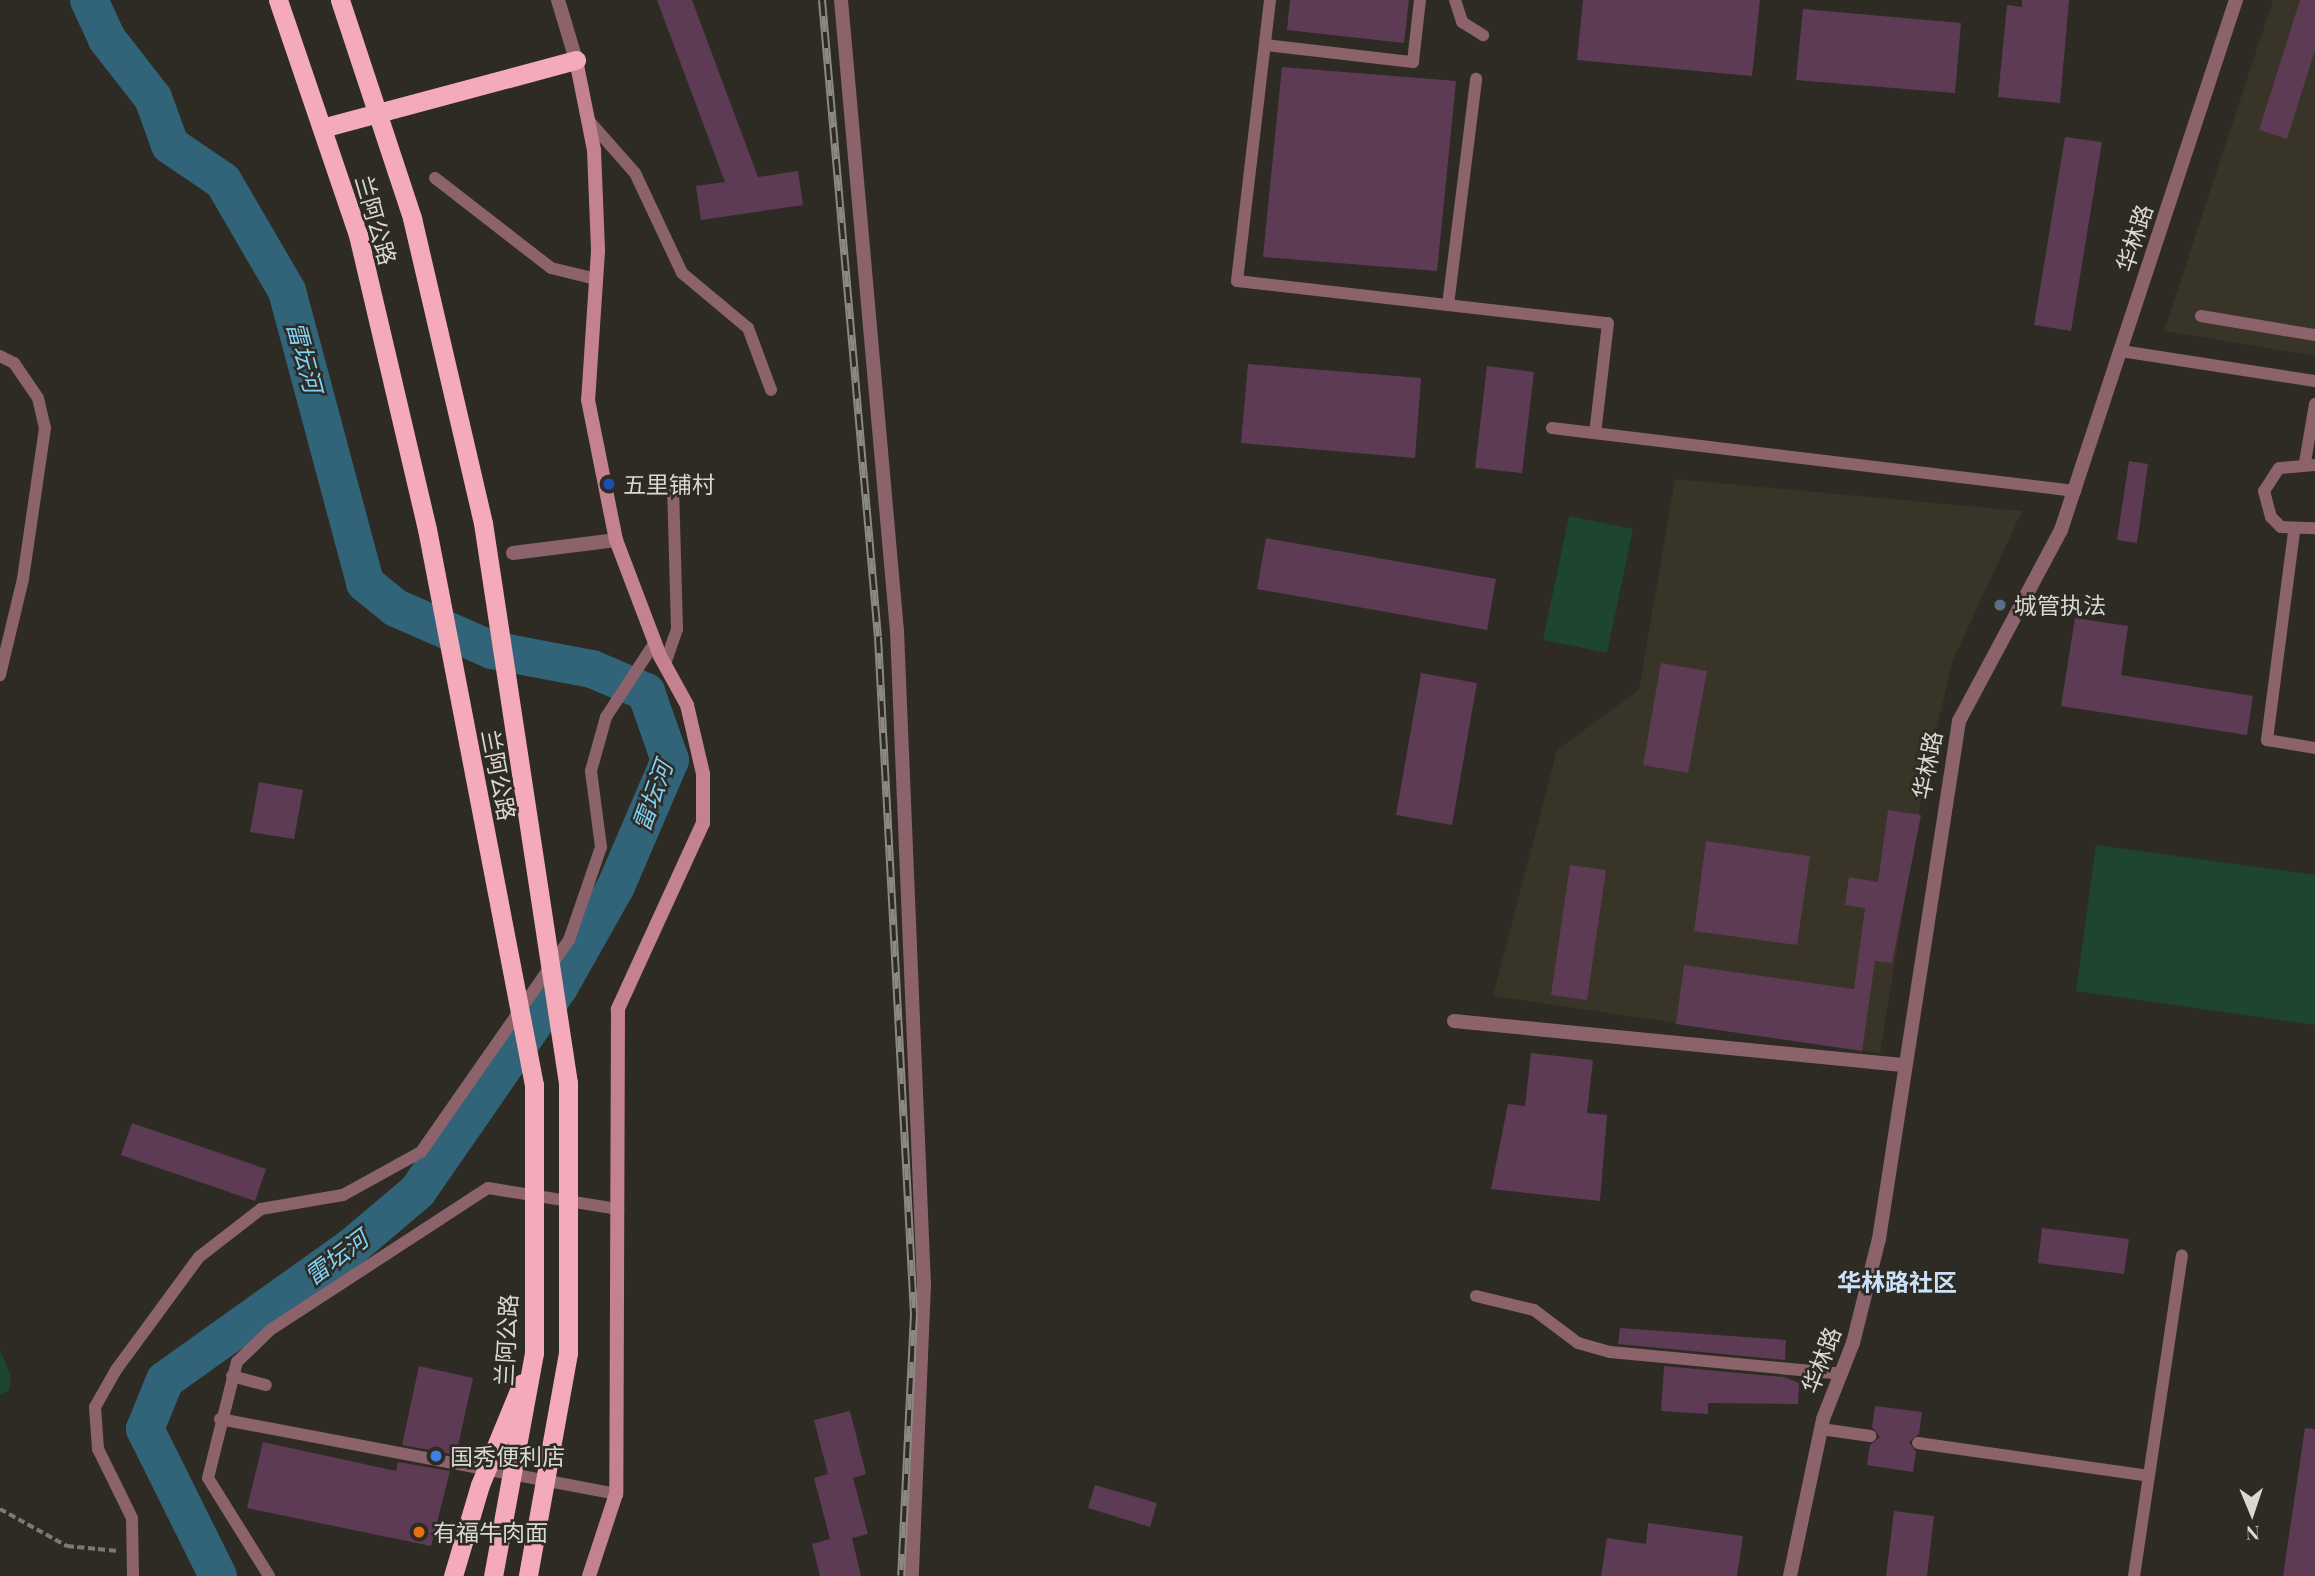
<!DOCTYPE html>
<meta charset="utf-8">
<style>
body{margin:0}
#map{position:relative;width:2315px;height:1576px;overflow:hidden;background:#2d2b23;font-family:"Playfair Display","Noto Sans SC",serif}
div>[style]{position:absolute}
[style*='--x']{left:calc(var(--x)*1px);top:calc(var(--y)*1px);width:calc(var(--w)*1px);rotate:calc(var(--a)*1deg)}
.built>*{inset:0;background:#383427}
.green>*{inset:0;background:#1e4530}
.river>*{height:38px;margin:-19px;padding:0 19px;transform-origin:19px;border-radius:19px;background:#316379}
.building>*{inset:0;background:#5e3b55}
.path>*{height:3.5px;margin-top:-1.75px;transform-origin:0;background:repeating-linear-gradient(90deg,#7b7973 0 7px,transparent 0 10.5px)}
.service>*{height:12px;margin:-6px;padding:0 6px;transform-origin:6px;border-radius:6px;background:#8c626b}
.minor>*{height:14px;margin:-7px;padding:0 7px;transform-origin:7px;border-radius:7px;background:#8c626b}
.tertiary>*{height:14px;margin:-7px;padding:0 7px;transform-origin:7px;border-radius:7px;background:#8c626b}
.secondary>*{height:14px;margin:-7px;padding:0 7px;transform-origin:7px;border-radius:7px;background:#c4818f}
.trunk>*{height:19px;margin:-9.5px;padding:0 9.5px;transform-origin:9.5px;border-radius:9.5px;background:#f5aab9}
.rail>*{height:8px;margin-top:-4px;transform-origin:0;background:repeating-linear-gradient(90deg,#2d2b23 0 16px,#8b8982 0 32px);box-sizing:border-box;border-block:2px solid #8b8982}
.trunk-bridge>*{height:19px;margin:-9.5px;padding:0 9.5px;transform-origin:9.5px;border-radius:9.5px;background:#f5aab9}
.dots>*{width:19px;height:19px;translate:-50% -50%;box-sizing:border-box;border:4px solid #2d2b23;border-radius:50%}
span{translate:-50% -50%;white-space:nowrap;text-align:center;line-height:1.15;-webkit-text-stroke:5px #2d2b23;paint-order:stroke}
.street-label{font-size:23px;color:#dad8d3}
.poi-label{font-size:23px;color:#dad8d3}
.left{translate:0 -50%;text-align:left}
.water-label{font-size:24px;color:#80d1f5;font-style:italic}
.neighbourhood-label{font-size:24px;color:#cbe1f8;font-weight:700}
.north{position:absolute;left:2217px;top:1478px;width:70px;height:70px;-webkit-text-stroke:5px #2d2b23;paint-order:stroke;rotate:178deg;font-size:19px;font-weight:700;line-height:28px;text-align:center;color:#dad8d3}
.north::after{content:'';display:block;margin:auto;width:24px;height:32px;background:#dad8d3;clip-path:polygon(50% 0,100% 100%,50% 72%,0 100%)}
</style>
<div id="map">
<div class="built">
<i style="clip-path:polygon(2273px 0,2315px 0,2315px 356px,2164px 331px)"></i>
<i style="clip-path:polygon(1675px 479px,2022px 511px,1953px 660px,1924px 782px,1880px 1053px,1493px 996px,1557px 750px,1639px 690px)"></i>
</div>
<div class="green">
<i style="clip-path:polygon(1569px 516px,1633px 529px,1607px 653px,1543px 640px)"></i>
<i style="clip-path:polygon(2096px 845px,2315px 875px,2315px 1025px,2076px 991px)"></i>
<i style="clip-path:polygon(0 1350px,11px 1376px,9px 1390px,0 1395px)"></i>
</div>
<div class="river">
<i style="--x:89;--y:0;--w:43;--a:65.2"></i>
<i style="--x:107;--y:39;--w:75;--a:52.1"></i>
<i style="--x:153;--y:98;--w:50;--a:70.1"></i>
<i style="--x:170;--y:145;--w:64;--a:34.2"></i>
<i style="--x:223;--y:181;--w:127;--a:59.8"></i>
<i style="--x:287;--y:291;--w:302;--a:75"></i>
<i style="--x:365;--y:583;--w:40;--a:39"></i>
<i style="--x:396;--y:608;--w:105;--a:23.6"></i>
<i style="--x:492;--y:650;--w:102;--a:10.8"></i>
<i style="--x:592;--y:669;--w:59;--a:23.1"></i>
<i style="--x:646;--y:692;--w:72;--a:70.6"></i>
<i style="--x:670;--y:760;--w:137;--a:113.2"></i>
<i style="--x:616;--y:886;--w:116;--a:119.4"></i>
<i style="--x:559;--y:987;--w:248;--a:124.7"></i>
<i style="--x:418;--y:1191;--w:85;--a:139.8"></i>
<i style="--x:353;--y:1246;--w:231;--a:144.5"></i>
<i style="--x:165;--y:1380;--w:53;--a:112.2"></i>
<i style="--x:145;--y:1429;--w:164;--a:63.6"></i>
</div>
<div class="building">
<i style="clip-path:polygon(657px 0,692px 0,758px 177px,798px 171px,803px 205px,701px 220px,696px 186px,725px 182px)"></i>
<i style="clip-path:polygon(1290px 0,1409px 0,1404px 43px,1287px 30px)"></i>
<i style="clip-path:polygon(1583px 0,1760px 0,1752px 76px,1577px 60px)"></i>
<i style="clip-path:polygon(2022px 0,2069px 0,2060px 103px,1998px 97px,2007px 5px,2022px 7px)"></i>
<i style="clip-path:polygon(2300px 0,2315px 0,2315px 50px,2287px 139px,2259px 130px)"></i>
<i style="clip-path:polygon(1803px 9px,1961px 23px,1955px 93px,1796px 80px)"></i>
<i style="clip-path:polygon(1282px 67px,1456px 81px,1437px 271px,1263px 257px)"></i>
<i style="clip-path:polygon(2065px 137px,2102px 142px,2071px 331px,2034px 325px)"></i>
<i style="clip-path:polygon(1248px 364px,1421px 378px,1415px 458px,1241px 443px)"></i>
<i style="clip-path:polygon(1487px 366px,1534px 372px,1522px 473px,1475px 468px)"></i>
<i style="clip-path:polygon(2129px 461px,2148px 464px,2137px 543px,2117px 540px)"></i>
<i style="clip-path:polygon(1266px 538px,1496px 579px,1487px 630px,1257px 589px)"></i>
<i style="clip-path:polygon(2075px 618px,2128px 626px,2121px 675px,2253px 696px,2247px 735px,2061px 706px)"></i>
<i style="clip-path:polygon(1661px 663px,1707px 671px,1688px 773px,1643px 765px)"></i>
<i style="clip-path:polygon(1421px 673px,1477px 683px,1452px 825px,1396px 815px)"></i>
<i style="clip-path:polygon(259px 782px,303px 790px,294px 839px,250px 832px)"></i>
<i style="clip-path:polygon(1888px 810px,1921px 815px,1892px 963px,1875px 961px,1862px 1051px,1676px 1024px,1684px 965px,1854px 989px,1865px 908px,1845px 905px,1849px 877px,1878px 882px)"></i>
<i style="clip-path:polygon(1706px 841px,1810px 856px,1797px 945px,1694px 931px)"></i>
<i style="clip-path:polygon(1570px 865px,1606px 870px,1587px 1000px,1551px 995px)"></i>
<i style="clip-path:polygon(1531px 1053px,1593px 1060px,1587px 1113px,1607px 1115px,1600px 1201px,1491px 1189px,1508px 1104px,1525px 1106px)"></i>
<i style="clip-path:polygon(132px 1123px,266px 1169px,255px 1201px,121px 1155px)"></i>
<i style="clip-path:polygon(2042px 1228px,2129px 1239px,2124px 1274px,2038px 1263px)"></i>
<i style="clip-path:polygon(1620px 1328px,1786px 1340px,1785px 1360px,1618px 1344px)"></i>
<i style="clip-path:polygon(419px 1366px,473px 1378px,456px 1455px,402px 1445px)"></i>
<i style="clip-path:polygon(1664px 1366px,1784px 1377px,1799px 1383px,1798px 1404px,1708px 1403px,1708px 1414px,1661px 1411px)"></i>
<i style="clip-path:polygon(1875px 1406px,1922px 1412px,1919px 1434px,1909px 1442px,1916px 1452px,1913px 1472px,1867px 1465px,1870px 1445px,1880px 1437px,1872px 1427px)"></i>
<i style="clip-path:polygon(850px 1411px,866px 1474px,853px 1478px,868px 1534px,852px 1538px,861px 1576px,820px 1576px,812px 1544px,830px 1539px,814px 1478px,828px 1474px,814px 1420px)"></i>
<i style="clip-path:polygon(2305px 1428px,2315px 1429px,2315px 1576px,2283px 1576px)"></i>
<i style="clip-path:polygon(263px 1442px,396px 1471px,398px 1462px,450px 1471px,431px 1546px,247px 1508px)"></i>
<i style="clip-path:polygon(1095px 1485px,1157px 1503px,1150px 1527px,1088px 1508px)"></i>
<i style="clip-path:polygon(1894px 1511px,1934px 1516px,1927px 1576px,1886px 1576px)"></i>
<i style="clip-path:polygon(1648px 1523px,1743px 1536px,1737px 1576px,1601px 1576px,1607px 1538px,1646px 1544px)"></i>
</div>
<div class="path">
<i style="--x:0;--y:1509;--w:77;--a:28.9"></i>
<i style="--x:67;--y:1546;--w:51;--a:5.6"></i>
</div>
<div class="service">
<i style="--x:1270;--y:0;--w:283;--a:96.7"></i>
<i style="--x:1237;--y:281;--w:373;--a:6.5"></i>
<i style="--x:1608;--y:323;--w:111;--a:96.7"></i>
<i style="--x:1455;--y:0;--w:23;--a:72"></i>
<i style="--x:1462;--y:22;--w:25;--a:32"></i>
<i style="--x:1265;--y:45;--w:149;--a:6.6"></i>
<i style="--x:1413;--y:62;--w:62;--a:-83.6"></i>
<i style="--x:589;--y:121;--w:69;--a:48.5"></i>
<i style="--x:635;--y:173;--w:110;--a:64.8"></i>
<i style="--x:682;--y:273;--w:86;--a:39.8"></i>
<i style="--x:748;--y:328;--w:66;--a:69.6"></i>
<i style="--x:435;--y:178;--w:147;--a:37.8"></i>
<i style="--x:551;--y:268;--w:46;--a:13.7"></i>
<i style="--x:1448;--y:305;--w:228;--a:-82.9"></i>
<i style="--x:2201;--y:316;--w:116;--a:9.5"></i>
<i style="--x:2121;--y:351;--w:196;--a:8.8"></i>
<i style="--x:0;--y:356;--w:16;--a:27"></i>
<i style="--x:14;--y:363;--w:42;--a:55.6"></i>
<i style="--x:38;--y:398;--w:31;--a:77"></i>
<i style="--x:45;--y:428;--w:153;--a:98.3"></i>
<i style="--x:23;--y:579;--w:99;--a:103.5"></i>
<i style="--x:1552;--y:428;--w:527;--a:6.87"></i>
<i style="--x:2305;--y:462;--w:59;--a:-80.2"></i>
<i style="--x:2315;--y:465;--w:36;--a:175"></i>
<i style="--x:2279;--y:468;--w:27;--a:123"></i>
<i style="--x:2264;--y:491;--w:27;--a:75"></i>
<i style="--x:2271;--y:517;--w:14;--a:45"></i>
<i style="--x:2281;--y:527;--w:34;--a:2"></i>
<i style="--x:2294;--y:532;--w:210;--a:97.4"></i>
<i style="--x:2267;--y:740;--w:49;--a:9.5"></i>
<i style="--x:665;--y:664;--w:37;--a:-71"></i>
<i style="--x:677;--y:629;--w:141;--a:-91.6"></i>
<i style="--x:1476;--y:1296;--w:60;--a:13.6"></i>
<i style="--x:1534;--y:1310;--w:55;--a:36.9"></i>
<i style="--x:1578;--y:1343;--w:33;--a:16"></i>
<i style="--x:1610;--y:1352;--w:232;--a:5.4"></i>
<i style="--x:232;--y:1376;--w:35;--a:15"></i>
<i style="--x:220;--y:1419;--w:403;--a:10.7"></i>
<i style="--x:1821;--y:1429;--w:50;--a:8"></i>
<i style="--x:1918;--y:1443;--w:233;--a:8.1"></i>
<i style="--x:133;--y:1576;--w:58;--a:-91"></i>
<i style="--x:132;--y:1518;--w:77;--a:-116.2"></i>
<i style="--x:98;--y:1449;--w:42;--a:-94.1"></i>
<i style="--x:95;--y:1407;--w:43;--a:-60.4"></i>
<i style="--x:116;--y:1370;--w:140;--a:-53.7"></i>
<i style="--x:199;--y:1257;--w:78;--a:-37.7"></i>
<i style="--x:261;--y:1209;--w:83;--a:-9.7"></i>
<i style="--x:343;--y:1195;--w:89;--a:-28.9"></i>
<i style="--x:421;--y:1152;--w:259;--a:-55.1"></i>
<i style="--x:569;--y:940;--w:98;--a:-71"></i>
<i style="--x:601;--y:847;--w:77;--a:-97.5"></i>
<i style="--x:591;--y:771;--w:56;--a:-74.5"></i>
<i style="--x:606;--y:717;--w:90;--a:-56.8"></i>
<i style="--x:269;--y:1576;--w:115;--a:-121.9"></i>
<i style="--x:208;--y:1478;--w:120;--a:-76"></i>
<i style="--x:237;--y:1362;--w:46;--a:-44.1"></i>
<i style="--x:270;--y:1330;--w:260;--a:-33.1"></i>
<i style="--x:488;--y:1188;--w:132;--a:9.2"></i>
<i style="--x:2134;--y:1576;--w:324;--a:-81.5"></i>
</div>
<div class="minor">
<i style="--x:841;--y:0;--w:633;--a:84.93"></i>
<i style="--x:897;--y:631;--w:655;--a:87.64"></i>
<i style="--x:924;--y:1285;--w:291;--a:92.4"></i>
<i style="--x:513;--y:553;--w:104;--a:-7.2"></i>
<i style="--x:1454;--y:1021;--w:453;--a:5.6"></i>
</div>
<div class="tertiary">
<i style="--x:558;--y:0;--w:63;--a:73.3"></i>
<i style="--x:1790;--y:1576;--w:160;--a:-78.1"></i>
<i style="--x:1823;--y:1419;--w:82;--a:-68.5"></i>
<i style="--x:1853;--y:1343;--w:107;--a:-76"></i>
<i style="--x:1879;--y:1239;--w:524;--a:-81.22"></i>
<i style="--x:1959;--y:721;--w:217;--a:-61.9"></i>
<i style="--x:2061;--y:530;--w:558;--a:-71.73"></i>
</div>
<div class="secondary">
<i style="--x:576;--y:60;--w:92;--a:78.7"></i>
<i style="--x:594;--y:150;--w:101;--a:87.7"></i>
<i style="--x:598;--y:251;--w:149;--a:93.8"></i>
<i style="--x:588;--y:400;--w:143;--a:78.7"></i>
<i style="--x:616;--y:540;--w:124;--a:69.2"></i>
<i style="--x:660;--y:656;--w:56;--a:61.1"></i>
<i style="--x:687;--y:705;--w:71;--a:76.9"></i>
<i style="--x:703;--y:774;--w:49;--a:90"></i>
<i style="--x:703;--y:823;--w:205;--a:114.6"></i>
<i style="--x:618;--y:1009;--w:485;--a:90.2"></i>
<i style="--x:616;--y:1494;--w:86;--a:108.2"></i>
</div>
<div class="trunk">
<i style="--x:278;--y:0;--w:248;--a:71.2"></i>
<i style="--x:340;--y:0;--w:230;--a:71.7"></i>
<i style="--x:322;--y:128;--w:263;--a:-15"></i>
</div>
<div class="rail">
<i style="--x:822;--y:0;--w:639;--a:84.98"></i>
<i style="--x:878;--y:637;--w:678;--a:86.96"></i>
<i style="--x:914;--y:1314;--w:262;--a:92.8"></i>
</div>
<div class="trunk-bridge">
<i style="--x:412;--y:218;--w:313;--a:76.9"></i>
<i style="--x:483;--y:523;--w:566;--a:81.37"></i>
<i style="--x:568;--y:1083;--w:270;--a:90"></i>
<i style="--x:568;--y:1353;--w:227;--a:100.2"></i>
<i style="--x:358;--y:235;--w:302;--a:76.8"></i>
<i style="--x:427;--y:529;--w:566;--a:79.11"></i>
<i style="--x:534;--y:1085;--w:268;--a:90"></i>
<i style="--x:534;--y:1353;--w:227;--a:100.4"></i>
<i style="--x:453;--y:1576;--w:95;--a:-73.5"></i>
<i style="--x:480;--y:1485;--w:110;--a:-67.6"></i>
</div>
<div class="dots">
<i style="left:609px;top:484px;background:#1a4fb4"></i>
<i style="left:2000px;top:605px;background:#5c6f8a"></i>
<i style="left:436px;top:1456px;background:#3f7fe0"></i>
<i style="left:419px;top:1532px;background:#e8710a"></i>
</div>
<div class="street-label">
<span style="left:376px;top:220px;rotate:74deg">兰阿公路</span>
<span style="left:2134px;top:238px;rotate:-72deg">华林路</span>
<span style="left:1927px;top:765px;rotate:-79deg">华林路</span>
<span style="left:499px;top:775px;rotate:79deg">兰阿公路</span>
<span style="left:506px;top:1340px;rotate:-87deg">兰阿公路</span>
<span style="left:1821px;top:1360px;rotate:-69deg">华林路</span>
</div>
<div class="poi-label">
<span class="left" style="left:623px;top:484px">五里铺村</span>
<span class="left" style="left:2014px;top:605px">城管执法</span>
<span class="left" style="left:450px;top:1456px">国秀便利店</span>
<span class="left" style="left:433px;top:1532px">有福牛肉面</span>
</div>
<div class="water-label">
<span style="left:305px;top:357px;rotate:75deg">雷坛河</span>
<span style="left:652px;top:796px;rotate:-70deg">雷坛河</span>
<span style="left:336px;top:1257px;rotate:-37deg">雷坛河</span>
</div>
<div class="neighbourhood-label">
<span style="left:1897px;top:1282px">华林路社区</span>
</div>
<div class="north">N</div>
</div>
